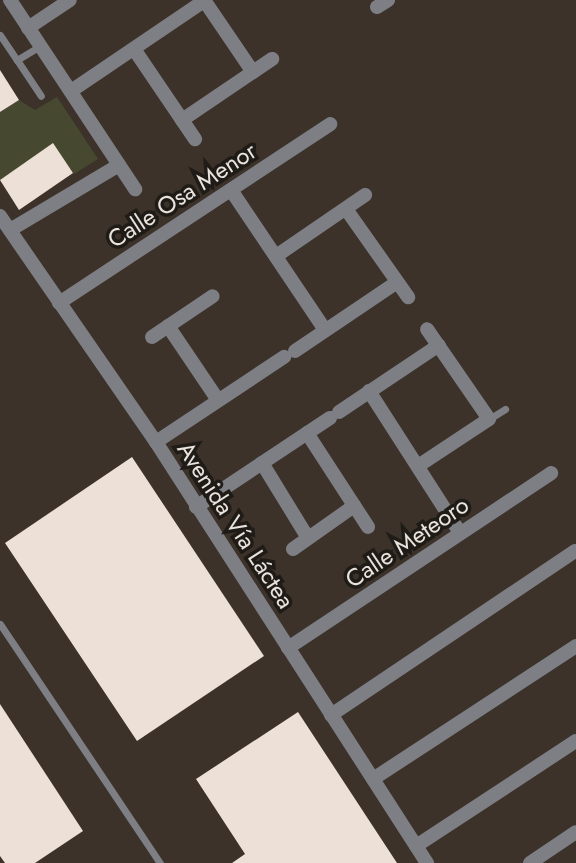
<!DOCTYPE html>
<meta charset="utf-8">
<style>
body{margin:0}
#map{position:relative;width:576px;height:863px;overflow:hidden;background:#3c322a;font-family:Jost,sans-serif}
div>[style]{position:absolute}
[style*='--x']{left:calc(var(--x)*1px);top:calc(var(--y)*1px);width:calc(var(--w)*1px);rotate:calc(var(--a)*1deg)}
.green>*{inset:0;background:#464930}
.building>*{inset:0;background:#ede0d6}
.lane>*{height:7px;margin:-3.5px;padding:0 3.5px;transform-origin:3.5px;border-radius:3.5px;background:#7d7f85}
.street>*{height:14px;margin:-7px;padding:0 7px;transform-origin:7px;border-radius:7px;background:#7d7f85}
span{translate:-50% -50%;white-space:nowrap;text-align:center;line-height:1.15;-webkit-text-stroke:7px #1f1b17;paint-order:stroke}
.street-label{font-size:24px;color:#e9e2dd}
</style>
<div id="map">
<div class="green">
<i style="clip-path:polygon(57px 97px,98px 159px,74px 174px,52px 144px,0 180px,0 112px,19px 100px,35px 110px)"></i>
</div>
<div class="building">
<i style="clip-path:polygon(0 70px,19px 100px,0 112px)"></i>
<i style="clip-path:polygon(53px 143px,73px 173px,19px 210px,0 180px)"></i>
<i style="clip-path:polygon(132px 457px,264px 656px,137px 741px,5px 543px)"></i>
<i style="clip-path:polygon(0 704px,83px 831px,35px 863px,5px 863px,0 856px)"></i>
<i style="clip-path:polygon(298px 712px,397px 863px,232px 863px,245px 854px,196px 779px)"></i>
</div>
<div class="lane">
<i style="--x:0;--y:35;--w:30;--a:56"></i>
<i style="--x:40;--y:46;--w:27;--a:149"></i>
<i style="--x:17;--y:60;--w:43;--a:56.3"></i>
<i style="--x:489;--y:419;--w:19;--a:-32"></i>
<i style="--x:0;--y:624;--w:288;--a:56.2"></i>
</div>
<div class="street">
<i style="--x:10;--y:0;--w:227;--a:56.5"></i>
<i style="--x:204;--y:0;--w:87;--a:55.8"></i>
<i style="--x:377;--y:7;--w:13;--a:-32"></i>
<i style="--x:28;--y:28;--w:50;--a:-33.7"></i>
<i style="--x:134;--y:49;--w:109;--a:55.9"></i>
<i style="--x:71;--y:91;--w:161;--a:-34.1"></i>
<i style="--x:182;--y:120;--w:109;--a:-34.1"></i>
<i style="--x:231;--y:190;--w:169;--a:56.1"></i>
<i style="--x:346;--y:209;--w:108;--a:54.8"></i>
<i style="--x:0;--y:216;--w:275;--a:55.4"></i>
<i style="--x:156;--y:442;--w:501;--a:57.23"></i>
<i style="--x:10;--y:230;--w:127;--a:-30.8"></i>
<i style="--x:276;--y:256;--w:108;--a:-34.4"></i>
<i style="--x:59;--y:303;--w:325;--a:-33.4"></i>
<i style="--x:168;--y:326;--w:89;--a:56"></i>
<i style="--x:152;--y:337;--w:73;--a:-33.9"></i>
<i style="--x:295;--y:351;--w:122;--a:-34"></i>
<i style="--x:369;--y:391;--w:169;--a:57.3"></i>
<i style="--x:339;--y:412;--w:120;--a:-33.8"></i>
<i style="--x:307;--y:433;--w:112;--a:57"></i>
<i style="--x:156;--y:442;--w:154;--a:-33.6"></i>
<i style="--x:262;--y:463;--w:88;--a:58.5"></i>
<i style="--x:418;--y:466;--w:85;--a:-33.5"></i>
<i style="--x:489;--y:419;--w:109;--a:-124.6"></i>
<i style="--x:196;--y:507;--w:161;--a:-33.6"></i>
<i style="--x:293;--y:549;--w:75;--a:-35.2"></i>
<i style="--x:288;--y:648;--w:316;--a:-33.6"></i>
<i style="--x:331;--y:715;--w:294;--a:-33.9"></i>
<i style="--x:373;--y:779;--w:243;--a:-33.2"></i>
<i style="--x:416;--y:846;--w:191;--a:-33.3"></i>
<i style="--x:530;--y:863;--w:55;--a:-34"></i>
</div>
<div class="street-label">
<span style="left:182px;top:195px;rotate:-33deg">Calle Osa Menor</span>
<span style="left:236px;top:525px;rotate:57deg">Avenida Vía Láctea</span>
<span style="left:407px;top:542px;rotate:-34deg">Calle Meteoro</span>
</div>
</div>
